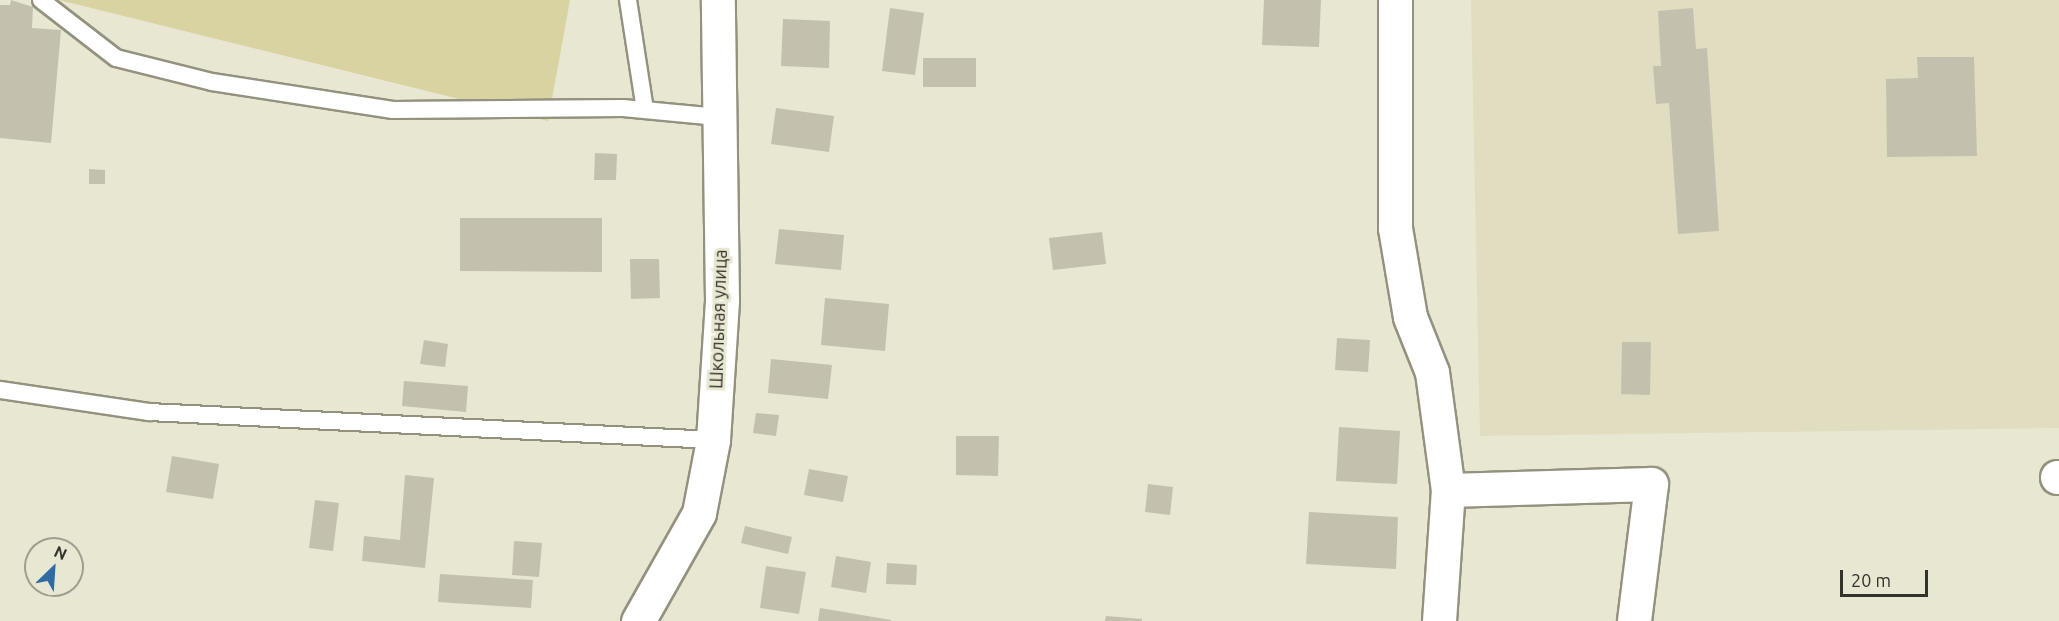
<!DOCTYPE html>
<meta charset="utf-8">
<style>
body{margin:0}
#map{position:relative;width:2059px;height:621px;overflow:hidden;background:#e8e7d2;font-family:Ubuntu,sans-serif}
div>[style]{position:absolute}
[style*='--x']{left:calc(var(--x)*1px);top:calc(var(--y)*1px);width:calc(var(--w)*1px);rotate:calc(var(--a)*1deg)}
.built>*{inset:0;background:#e0ddc1}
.green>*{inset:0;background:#d8d3a1}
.building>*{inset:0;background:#c3c1ad}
.roads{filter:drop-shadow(2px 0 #94927f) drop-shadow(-2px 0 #94927f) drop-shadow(0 2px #94927f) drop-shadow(0 -2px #94927f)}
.service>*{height:16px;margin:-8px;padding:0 8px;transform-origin:8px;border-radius:8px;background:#fff}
.minor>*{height:33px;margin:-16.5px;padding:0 16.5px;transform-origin:16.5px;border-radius:16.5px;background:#fff}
span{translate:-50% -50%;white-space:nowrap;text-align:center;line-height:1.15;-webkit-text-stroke:6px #e8e7d2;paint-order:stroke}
.street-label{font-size:18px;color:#34332b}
.north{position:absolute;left:24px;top:537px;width:60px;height:60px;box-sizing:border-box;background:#e8e7d2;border:2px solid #a09f8f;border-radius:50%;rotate:25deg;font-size:16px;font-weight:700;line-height:24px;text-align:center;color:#34332b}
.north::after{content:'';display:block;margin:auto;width:21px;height:27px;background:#2f6ca3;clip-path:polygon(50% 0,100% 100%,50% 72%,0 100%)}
.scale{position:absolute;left:1840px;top:570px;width:88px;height:27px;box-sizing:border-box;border:3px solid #34332b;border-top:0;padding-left:8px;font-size:18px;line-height:21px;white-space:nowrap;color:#34332b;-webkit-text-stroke:4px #e8e7d2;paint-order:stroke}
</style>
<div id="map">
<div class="built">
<i style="clip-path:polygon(1471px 0,2059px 0,2059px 428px,1480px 436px)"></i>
</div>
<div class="green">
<i style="clip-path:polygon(59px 0,570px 0,548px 121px)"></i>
</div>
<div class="building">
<i style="clip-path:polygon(11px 0,33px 7px,32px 28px,61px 30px,51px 143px,0 138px,0 5px,10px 5px)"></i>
<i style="clip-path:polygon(1264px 0,1321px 0,1319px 47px,1262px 45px)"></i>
<i style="clip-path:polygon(890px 8px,924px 13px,915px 75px,882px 71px)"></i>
<i style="clip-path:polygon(1693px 8px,1696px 49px,1707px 48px,1719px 231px,1678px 234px,1669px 103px,1656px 104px,1653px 66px,1661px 66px,1658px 11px)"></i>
<i style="clip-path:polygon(783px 19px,830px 21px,829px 68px,781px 66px)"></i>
<i style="clip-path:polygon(1917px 57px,1974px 57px,1977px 156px,1887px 157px,1886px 79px,1918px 78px)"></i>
<i style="clip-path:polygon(923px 58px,976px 58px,976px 87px,923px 87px)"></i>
<i style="clip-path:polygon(776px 108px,834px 116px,829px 152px,771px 144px)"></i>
<i style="clip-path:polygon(595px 153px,617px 154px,616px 180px,594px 180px)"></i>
<i style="clip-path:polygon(89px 169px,105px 170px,105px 184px,89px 184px)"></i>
<i style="clip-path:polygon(460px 218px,602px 218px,602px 272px,460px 271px)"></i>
<i style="clip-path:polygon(779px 229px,844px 235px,841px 270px,775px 264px)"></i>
<i style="clip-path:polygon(1102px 232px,1106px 264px,1053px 270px,1049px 238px)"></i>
<i style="clip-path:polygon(630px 259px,659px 259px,660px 298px,631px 299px)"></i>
<i style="clip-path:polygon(825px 298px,889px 304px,885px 351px,821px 345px)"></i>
<i style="clip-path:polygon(1337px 338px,1370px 340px,1368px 372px,1335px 370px)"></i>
<i style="clip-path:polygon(424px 340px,448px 344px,445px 367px,420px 364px)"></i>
<i style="clip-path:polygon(1622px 342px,1651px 342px,1650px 395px,1621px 394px)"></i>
<i style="clip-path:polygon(771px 359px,832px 365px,828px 399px,768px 393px)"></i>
<i style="clip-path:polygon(404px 381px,468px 386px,466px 412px,402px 406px)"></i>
<i style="clip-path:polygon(756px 413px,779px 415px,776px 436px,753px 433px)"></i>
<i style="clip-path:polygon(1339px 427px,1400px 431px,1397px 484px,1336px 481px)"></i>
<i style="clip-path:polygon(956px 436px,999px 436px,998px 476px,956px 475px)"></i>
<i style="clip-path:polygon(172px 456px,219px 464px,213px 499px,166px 492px)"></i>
<i style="clip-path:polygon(809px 469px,848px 476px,843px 502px,804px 495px)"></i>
<i style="clip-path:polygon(405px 475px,434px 478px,425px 568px,362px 561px,364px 536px,400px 540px)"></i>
<i style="clip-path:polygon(1148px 484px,1173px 487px,1170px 515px,1145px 512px)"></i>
<i style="clip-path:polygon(315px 500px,339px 503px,333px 551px,309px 548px)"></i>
<i style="clip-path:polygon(1309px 512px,1398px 517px,1396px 569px,1306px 564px)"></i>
<i style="clip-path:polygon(745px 526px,792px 537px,788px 554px,741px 543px)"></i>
<i style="clip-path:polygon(514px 541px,542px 543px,539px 577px,512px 575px)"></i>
<i style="clip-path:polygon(836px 556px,871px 562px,866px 593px,831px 587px)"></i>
<i style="clip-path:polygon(887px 563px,917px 565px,916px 585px,886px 584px)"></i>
<i style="clip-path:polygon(766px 566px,806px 572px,799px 614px,760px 608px)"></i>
<i style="clip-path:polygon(440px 574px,533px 580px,531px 608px,438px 602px)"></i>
<i style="clip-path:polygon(820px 608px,891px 620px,891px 621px,818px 621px)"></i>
<i style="clip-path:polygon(1106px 616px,1142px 619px,1142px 621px,1105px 621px)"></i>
</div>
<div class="roads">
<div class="service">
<i style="--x:41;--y:0;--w:95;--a:37.7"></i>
<i style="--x:116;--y:58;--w:99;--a:14"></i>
<i style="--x:212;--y:82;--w:183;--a:8.8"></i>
<i style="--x:393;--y:110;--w:230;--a:-0.5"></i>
<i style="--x:623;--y:108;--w:96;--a:5.4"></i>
<i style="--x:628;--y:0;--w:111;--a:81.2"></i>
<i style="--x:0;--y:390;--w:151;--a:8.4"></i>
<i style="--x:149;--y:412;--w:565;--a:2.84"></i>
</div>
<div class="minor">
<i style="--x:1395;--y:0;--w:228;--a:90"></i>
<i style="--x:1395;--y:228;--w:90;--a:80.4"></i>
<i style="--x:1410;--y:317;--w:59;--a:68.2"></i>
<i style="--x:1432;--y:372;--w:119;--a:82.3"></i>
<i style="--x:1448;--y:490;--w:203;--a:-1.7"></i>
<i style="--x:1651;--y:484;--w:138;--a:97.1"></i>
<i style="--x:2057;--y:477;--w:2;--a:0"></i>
<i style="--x:638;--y:621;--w:124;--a:-60.5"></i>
<i style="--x:699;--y:513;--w:74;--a:-79.1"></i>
<i style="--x:713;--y:440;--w:140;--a:-86.3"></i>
<i style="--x:722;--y:300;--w:300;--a:-90.8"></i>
<i style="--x:1439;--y:621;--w:131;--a:-86.1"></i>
</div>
</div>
<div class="street-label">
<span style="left:718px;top:319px;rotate:-88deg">Школьная улица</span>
</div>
<div class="north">N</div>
<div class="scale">20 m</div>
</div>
